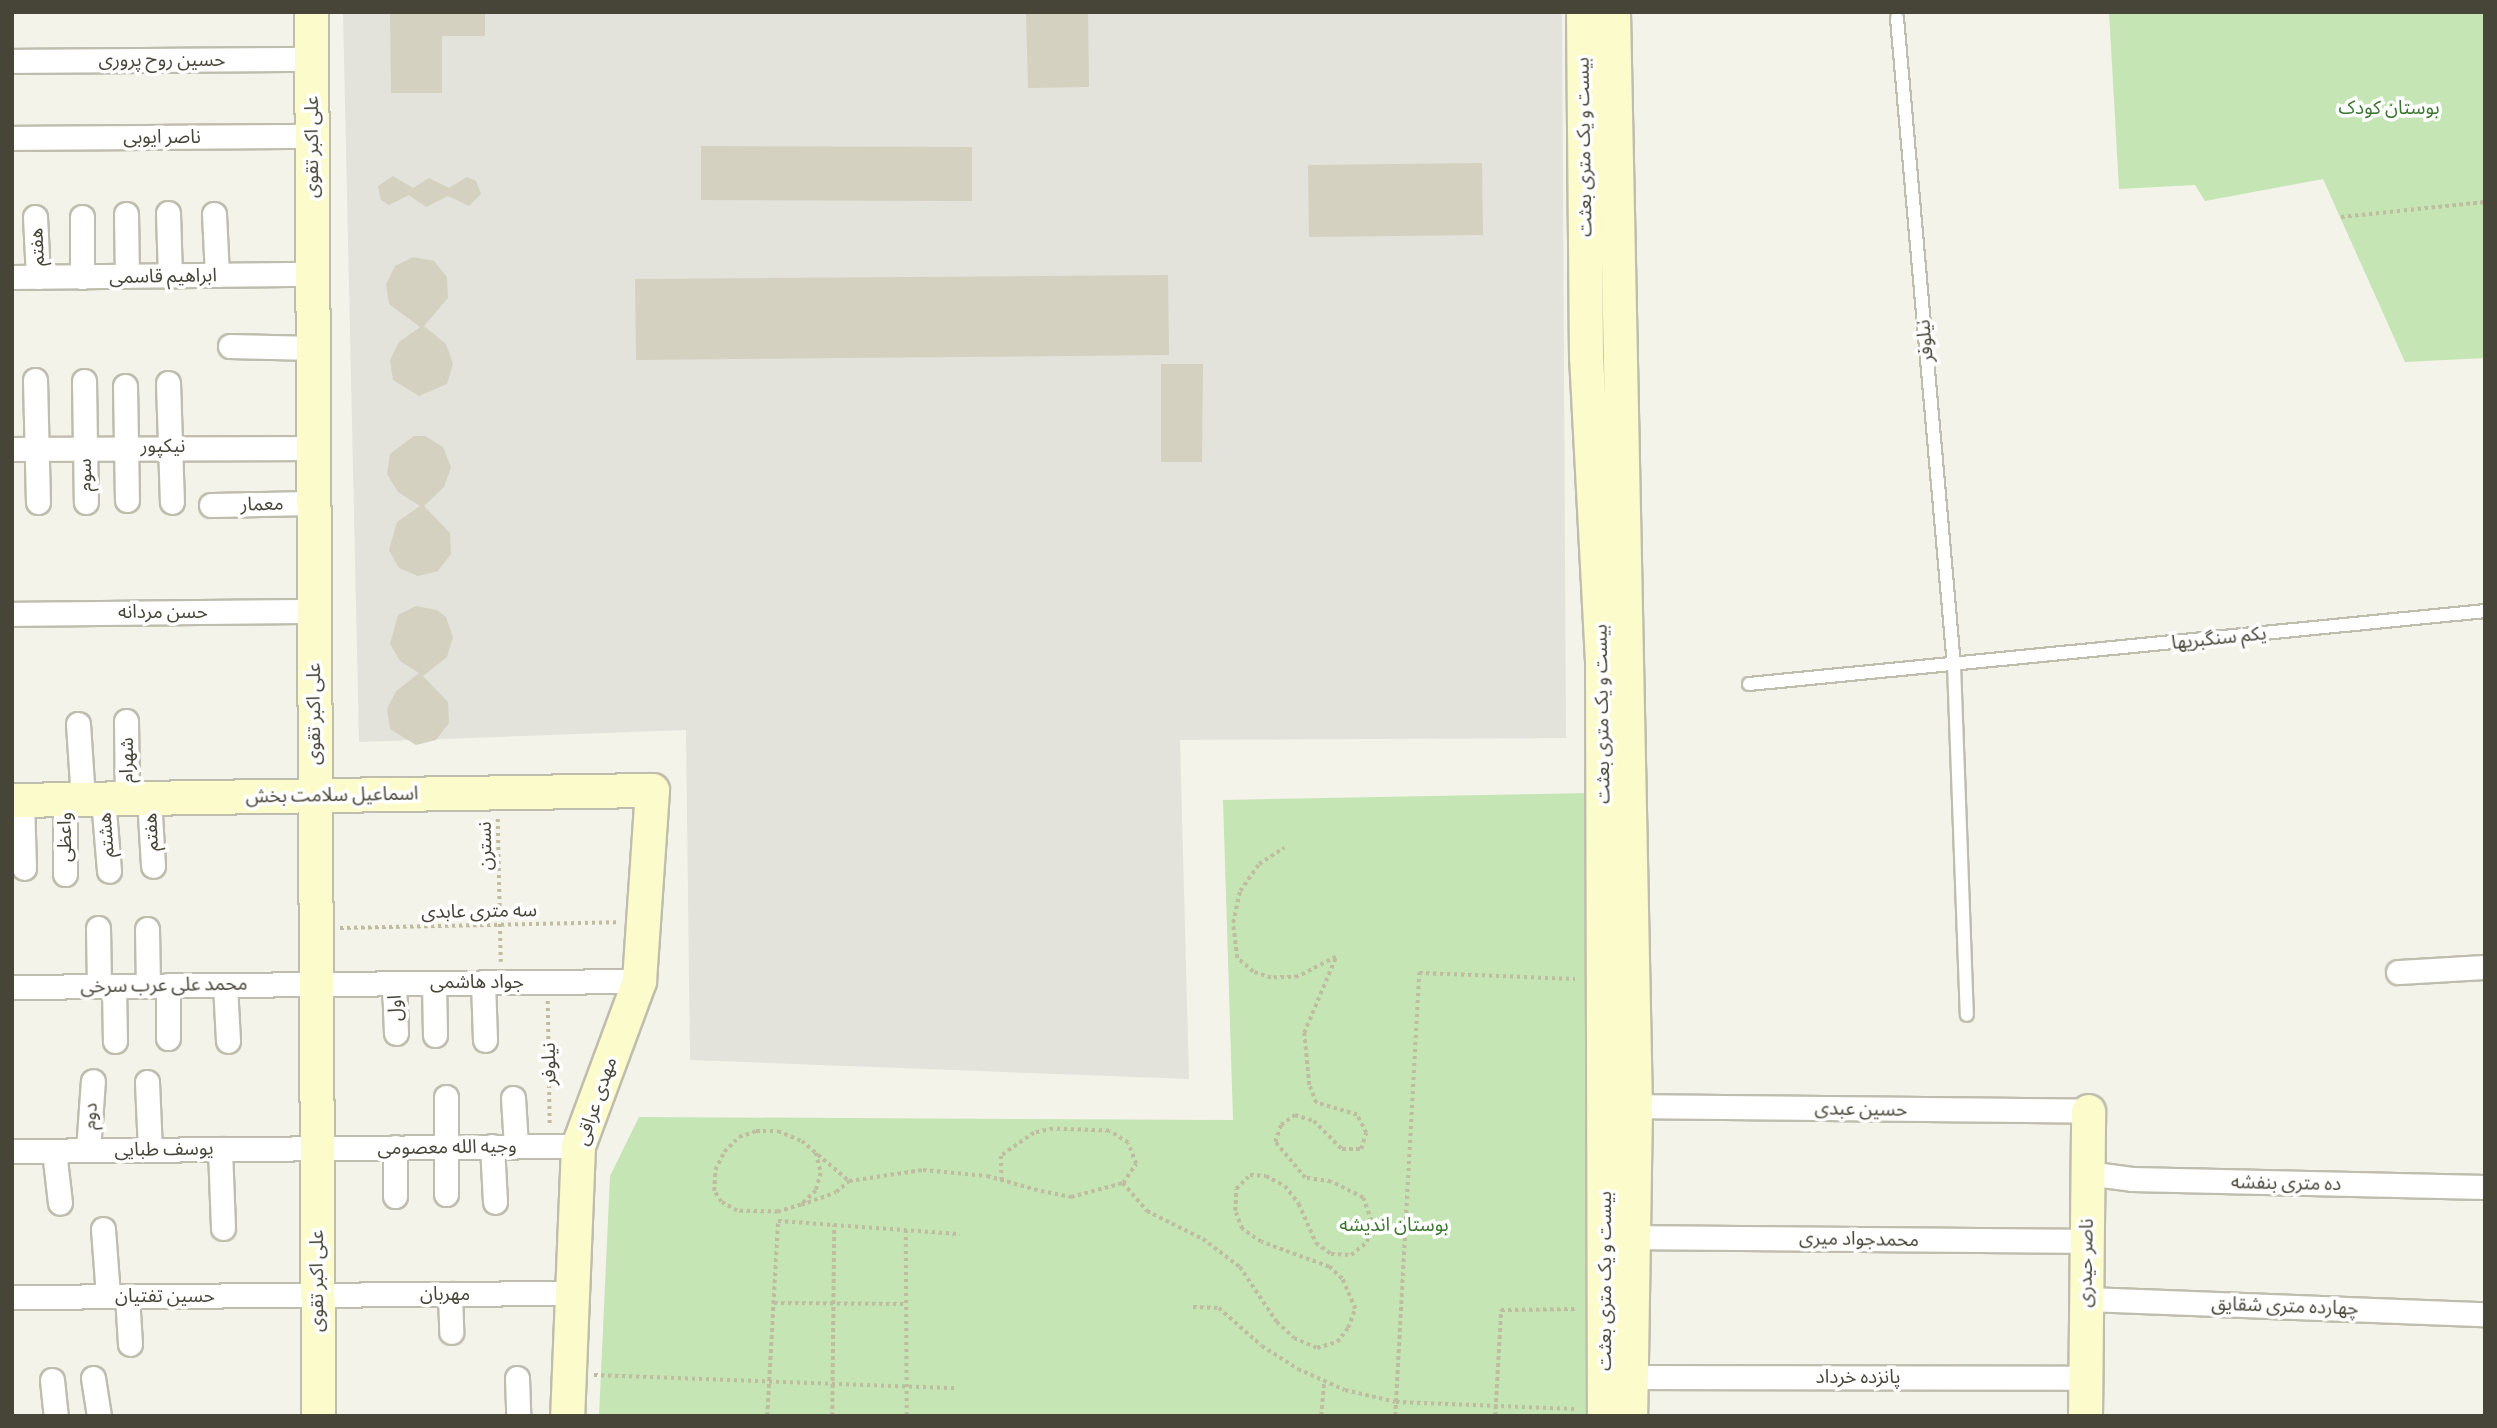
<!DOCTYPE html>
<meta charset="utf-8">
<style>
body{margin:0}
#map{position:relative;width:2497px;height:1428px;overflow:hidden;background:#f4f3ea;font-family:"PT Sans Narrow","Noto Sans Arabic",sans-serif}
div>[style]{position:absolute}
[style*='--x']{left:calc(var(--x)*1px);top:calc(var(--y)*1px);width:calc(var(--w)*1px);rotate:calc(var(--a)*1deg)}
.industrial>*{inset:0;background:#e3e2db}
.green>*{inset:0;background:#c5e5b5}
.building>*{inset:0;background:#d5d1c0}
.path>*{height:3.5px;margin-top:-1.75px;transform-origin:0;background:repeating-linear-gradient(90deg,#c0bc9f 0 3.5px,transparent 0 7px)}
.roads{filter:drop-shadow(2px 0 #bfbdad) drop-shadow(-2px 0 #bfbdad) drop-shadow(0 2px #bfbdad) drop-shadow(0 -2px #bfbdad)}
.lane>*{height:12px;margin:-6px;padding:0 6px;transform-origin:6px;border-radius:6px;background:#fff}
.street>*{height:23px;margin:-11.5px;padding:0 11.5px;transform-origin:11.5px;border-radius:11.5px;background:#fff}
.secondary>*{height:33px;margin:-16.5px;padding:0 16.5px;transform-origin:16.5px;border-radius:16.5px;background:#fbfbcc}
span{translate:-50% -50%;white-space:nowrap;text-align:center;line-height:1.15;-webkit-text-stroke:7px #fff;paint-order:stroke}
.street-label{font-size:19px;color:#474538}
.park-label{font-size:19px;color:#39762e}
.frame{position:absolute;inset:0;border:14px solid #474538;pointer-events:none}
</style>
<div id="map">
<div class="industrial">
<i style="clip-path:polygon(343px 12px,1562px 12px,1566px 738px,1180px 740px,1189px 1079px,690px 1060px,686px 730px,359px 742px)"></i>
</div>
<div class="green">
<i style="clip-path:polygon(2109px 12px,2485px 12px,2485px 358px,2405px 362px,2323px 179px,2205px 201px,2195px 185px,2119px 189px)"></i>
<i style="clip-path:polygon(1592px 793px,1586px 1416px,599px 1416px,610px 1176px,639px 1117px,1233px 1120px,1223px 800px)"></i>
</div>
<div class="building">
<i style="clip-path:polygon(390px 12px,485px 12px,485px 36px,442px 36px,442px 93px,391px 93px)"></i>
<i style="clip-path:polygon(1026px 12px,1088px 12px,1089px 87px,1028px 88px)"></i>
<i style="clip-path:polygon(701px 146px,972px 147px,972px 201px,701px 200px)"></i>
<i style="clip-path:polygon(1482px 163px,1483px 235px,1309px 237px,1308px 165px)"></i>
<i style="clip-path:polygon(393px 176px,413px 188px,429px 178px,449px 188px,467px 177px,476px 181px,481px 194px,469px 206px,448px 196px,426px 207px,409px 195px,389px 205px,381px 200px,378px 186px)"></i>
<i style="clip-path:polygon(413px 257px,434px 261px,447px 277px,448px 298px,424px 326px,446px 344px,453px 364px,447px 384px,419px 396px,393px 380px,390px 360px,399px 342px,420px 327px,389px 304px,386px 284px,395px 266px)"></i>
<i style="clip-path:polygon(1168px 275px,1169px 355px,636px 360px,635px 279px)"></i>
<i style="clip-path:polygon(1161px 364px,1203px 364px,1202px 462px,1161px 462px)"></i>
<i style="clip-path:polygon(414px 436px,425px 436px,443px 447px,451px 467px,444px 487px,424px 506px,450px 533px,451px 554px,438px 571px,418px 576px,399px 568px,389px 550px,397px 522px,420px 506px,398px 492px,387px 474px,390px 454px)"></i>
<i style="clip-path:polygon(416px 606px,437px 610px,446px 617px,453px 637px,447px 657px,423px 676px,448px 702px,449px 723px,436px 740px,416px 745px,390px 729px,387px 709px,396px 691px,419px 673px,400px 661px,390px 644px,398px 615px)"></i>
</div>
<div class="path">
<i style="--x:2341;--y:217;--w:145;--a:-5.9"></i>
<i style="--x:498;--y:819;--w:143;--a:88.8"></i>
<i style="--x:340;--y:928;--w:276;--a:-1.2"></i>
<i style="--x:548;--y:1001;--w:126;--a:89.1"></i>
<i style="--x:816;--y:1153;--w:21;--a:76"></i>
<i style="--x:821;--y:1173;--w:19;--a:106"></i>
<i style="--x:816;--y:1191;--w:21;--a:137"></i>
<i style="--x:801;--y:1205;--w:24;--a:163"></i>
<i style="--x:778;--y:1212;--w:41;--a:-178.6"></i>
<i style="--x:737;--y:1211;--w:18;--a:-151"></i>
<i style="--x:721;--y:1202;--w:13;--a:-122"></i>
<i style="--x:714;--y:1191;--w:21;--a:-87"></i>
<i style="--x:715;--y:1170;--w:20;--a:-63"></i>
<i style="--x:724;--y:1152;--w:21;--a:-45"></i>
<i style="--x:739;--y:1137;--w:18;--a:-19"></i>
<i style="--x:756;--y:1131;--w:22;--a:0"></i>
<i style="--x:778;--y:1131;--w:26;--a:23"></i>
<i style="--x:802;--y:1141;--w:62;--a:40.4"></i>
<i style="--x:1123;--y:1183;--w:37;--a:49"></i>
<i style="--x:1147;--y:1211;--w:63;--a:26.6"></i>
<i style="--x:1203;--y:1239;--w:46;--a:37.1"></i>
<i style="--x:1240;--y:1267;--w:66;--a:56.1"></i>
<i style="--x:1277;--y:1322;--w:23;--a:43"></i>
<i style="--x:1294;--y:1338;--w:25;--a:23"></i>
<i style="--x:1317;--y:1348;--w:21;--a:-17"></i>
<i style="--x:1337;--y:1342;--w:18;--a:-52"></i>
<i style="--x:1348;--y:1328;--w:20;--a:-70"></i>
<i style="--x:1355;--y:1309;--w:33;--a:-113"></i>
<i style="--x:1342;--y:1279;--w:18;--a:-137"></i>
<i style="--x:1329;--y:1267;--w:72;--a:-159.8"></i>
<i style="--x:1261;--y:1242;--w:23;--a:-146"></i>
<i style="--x:1242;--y:1229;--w:19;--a:-111"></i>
<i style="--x:1235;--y:1211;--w:22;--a:-87"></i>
<i style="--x:1236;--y:1189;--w:20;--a:-45"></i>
<i style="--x:1250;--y:1175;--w:16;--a:4"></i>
<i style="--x:1266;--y:1176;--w:21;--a:28"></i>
<i style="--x:1285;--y:1186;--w:23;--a:52"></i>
<i style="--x:1299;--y:1204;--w:43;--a:66.4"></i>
<i style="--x:1316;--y:1243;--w:19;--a:36"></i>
<i style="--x:1331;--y:1254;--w:20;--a:3"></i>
<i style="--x:1351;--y:1255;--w:21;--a:-39"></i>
<i style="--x:1367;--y:1242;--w:21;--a:-79"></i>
<i style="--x:1371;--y:1221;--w:24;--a:-109"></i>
<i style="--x:1363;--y:1198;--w:36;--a:-153"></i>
<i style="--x:1331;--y:1182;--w:26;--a:-171"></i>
<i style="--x:1305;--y:1178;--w:47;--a:-129.8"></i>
<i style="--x:1275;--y:1142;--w:18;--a:-71"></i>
<i style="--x:1281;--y:1125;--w:17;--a:-36"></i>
<i style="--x:1295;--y:1115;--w:20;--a:18"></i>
<i style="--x:1314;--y:1121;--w:40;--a:45"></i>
<i style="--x:1342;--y:1149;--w:19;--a:0"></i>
<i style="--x:1361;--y:1149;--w:17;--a:-73"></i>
<i style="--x:1366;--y:1133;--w:20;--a:-117"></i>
<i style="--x:1357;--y:1115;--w:43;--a:-163.7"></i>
<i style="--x:1316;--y:1103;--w:19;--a:-111"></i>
<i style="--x:1309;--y:1085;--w:52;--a:-95.5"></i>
<i style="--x:1304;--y:1033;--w:82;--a:-67.2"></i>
<i style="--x:1336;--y:957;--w:43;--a:152.2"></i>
<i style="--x:1298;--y:977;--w:27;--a:178"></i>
<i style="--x:1271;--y:978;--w:19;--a:-162"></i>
<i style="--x:1253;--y:972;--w:21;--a:-139"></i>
<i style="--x:1237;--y:958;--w:35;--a:-97"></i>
<i style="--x:1233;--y:923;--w:33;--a:-78"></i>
<i style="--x:1240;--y:891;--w:33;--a:-55"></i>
<i style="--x:1259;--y:864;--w:30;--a:-33"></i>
<i style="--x:801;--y:1205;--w:37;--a:-20"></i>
<i style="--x:836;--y:1192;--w:17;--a:-40"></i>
<i style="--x:849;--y:1181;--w:75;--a:-8.5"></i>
<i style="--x:923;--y:1170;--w:64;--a:5.4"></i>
<i style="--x:987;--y:1176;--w:56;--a:15.5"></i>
<i style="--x:1041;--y:1191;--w:31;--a:11"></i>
<i style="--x:1071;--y:1197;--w:54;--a:-15.1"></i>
<i style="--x:1123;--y:1183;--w:23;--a:-56"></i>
<i style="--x:1136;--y:1164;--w:22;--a:-111"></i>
<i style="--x:1128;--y:1143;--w:22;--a:-148"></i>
<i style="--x:1109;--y:1131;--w:56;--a:-178"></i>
<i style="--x:1053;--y:1129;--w:19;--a:168"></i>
<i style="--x:1034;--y:1133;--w:40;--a:145.1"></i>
<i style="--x:1001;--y:1156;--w:24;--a:88"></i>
<i style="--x:906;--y:1230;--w:186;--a:89.7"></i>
<i style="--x:774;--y:1303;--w:133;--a:0.4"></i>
<i style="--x:1193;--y:1307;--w:26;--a:2"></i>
<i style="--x:1219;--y:1308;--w:57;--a:41.5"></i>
<i style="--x:1262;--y:1346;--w:43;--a:32.6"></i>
<i style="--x:1298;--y:1369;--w:51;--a:24.1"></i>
<i style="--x:1345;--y:1390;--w:52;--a:13.2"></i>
<i style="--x:1396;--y:1402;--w:181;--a:2.2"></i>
<i style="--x:594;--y:1375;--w:362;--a:2.1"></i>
<i style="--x:767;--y:1416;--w:195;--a:-86.8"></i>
<i style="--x:778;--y:1221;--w:182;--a:4.1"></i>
<i style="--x:832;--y:1416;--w:191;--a:-89.4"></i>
<i style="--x:1321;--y:1416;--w:35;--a:-85"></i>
<i style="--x:1395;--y:1416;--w:444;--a:-86.9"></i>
<i style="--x:1419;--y:973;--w:156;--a:2.2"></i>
<i style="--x:1495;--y:1416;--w:106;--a:-86.8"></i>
<i style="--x:1501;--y:1310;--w:77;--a:-0.7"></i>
</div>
<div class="roads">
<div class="lane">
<i style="--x:1897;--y:18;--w:650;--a:84.97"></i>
<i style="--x:1954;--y:665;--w:350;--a:87.9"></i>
<i style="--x:1749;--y:684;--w:740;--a:-5.66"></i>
</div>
<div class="street">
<i style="--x:12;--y:61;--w:299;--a:-0.4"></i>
<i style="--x:12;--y:138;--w:300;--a:-0.4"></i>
<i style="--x:168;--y:213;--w:63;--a:88.2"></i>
<i style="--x:126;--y:214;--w:62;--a:89.1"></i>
<i style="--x:214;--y:214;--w:61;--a:87.2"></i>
<i style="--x:35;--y:217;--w:60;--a:87.1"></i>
<i style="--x:82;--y:217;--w:60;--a:90"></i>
<i style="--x:12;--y:277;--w:301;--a:-0.6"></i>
<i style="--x:230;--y:346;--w:83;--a:1.4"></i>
<i style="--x:35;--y:380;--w:122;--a:88.6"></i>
<i style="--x:84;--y:381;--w:121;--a:89.1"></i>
<i style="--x:168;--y:383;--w:119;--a:88.1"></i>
<i style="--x:125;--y:386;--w:114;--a:89"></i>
<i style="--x:12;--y:449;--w:301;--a:-0.2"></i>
<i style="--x:211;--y:505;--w:102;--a:-1.1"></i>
<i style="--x:12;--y:614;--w:302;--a:-0.6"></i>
<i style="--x:126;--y:721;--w:77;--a:89.3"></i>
<i style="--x:78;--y:724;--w:75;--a:86.2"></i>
<i style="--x:149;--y:798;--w:68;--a:86.6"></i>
<i style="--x:103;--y:799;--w:72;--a:85.2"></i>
<i style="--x:22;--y:800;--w:68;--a:88.3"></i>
<i style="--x:65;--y:800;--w:74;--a:90"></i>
<i style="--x:98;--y:928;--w:58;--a:89"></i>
<i style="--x:147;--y:929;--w:56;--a:89"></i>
<i style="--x:2398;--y:972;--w:87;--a:-3.3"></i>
<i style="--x:483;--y:982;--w:58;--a:88"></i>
<i style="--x:394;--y:983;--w:50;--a:87.7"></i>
<i style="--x:434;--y:983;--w:52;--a:88.9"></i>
<i style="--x:225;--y:985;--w:56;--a:86.9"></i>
<i style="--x:114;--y:986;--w:55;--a:89"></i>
<i style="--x:12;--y:987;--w:627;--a:-0.55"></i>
<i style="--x:168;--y:1038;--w:53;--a:-90"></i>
<i style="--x:147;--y:1082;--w:68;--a:87.5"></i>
<i style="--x:513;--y:1098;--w:48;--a:86.4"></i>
<i style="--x:1635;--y:1106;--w:453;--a:0.6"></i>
<i style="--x:492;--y:1146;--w:56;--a:86.9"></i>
<i style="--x:220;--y:1149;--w:79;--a:87.8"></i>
<i style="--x:88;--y:1150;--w:69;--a:-85.9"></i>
<i style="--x:12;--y:1151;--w:566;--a:-0.51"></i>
<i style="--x:54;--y:1151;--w:52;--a:83.4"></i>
<i style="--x:2087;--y:1173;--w:45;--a:7.6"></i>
<i style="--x:2132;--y:1179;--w:353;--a:1.3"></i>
<i style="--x:446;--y:1194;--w:97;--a:-90"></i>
<i style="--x:395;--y:1196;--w:49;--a:-90"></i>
<i style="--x:103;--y:1229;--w:67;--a:85.7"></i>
<i style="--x:1632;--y:1237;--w:455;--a:0.5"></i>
<i style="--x:450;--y:1294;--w:38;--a:88"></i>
<i style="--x:127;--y:1296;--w:48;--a:86.4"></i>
<i style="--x:12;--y:1297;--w:560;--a:-0.41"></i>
<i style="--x:2086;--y:1299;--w:399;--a:2.2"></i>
<i style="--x:1630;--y:1377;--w:455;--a:0.1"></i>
<i style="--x:93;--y:1378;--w:38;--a:81"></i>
<i style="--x:517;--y:1378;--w:38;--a:88"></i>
<i style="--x:52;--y:1380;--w:36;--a:84"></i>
</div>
<div class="secondary">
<i style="--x:311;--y:12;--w:1404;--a:89.71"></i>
<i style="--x:1583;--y:12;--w:344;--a:89.5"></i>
<i style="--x:1586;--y:356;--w:304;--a:87"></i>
<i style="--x:1602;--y:660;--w:756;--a:89.85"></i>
<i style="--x:1613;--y:12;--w:1094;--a:88.85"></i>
<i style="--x:1635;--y:1106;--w:310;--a:90.9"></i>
<i style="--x:12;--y:800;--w:640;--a:-0.9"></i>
<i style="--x:652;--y:790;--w:191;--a:93.9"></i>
<i style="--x:639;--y:981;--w:176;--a:110.3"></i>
<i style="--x:578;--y:1146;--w:270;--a:92.3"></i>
<i style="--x:2085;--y:1416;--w:305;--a:-89.4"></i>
</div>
</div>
<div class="street-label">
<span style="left:162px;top:60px">حسین روح پروری</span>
<span style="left:162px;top:137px">ناصر ایوبی</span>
<span style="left:312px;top:147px;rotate:-90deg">علی اکبر تقوی</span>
<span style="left:1584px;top:147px;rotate:-91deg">بیست و یک متری بعثت</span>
<span style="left:37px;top:247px;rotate:-93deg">هفتم</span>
<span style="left:163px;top:276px;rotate:-1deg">ابراهیم قاسمی</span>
<span style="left:1925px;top:341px;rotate:-95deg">نیلوفر</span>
<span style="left:163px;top:446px">نیکپور</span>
<span style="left:85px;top:475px;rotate:-91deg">سوم</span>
<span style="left:262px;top:504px;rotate:-1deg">معمار</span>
<span style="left:163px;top:612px">حسن مردانه</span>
<span style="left:2219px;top:638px;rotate:-6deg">یکم سنگبریها</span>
<span style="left:314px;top:714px;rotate:-90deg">علی اکبر تقوی</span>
<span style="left:1602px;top:714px;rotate:-91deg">بیست و یک متری بعثت</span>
<span style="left:127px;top:760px;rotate:-90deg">شهرام</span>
<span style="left:332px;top:795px;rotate:-1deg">اسماعیل سلامت بخش</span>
<span style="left:151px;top:832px;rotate:-93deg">هفتم</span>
<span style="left:106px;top:835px;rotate:-94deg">هشتم</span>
<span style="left:65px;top:837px;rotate:-90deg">واعظی</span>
<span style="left:485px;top:846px;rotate:-91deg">نسترن</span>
<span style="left:479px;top:911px;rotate:-1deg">سه متری عابدی</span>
<span style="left:477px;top:982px">جواد هاشمی</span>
<span style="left:164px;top:985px;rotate:-1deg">محمد علی عرب سرخی</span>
<span style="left:395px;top:1008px;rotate:-92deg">اول</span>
<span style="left:549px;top:1064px;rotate:-91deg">نیلوفر</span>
<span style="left:596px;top:1101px;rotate:-71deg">مهدی عراقی</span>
<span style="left:1861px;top:1109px;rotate:1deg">حسین عبدی</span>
<span style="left:90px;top:1116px;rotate:-86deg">دوم</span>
<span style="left:447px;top:1147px;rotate:-1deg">وجیه الله معصومی</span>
<span style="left:164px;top:1149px;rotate:-1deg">یوسف طبایی</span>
<span style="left:2286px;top:1183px;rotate:1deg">ده متری بنفشه</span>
<span style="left:1859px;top:1239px;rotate:1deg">محمدجواد میری</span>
<span style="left:2086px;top:1263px;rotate:-89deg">ناصر حیدری</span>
<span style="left:317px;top:1281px;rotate:-90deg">علی اکبر تقوی</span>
<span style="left:1605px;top:1281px;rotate:-90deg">بیست و یک متری بعثت</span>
<span style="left:445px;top:1294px">مهربان</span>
<span style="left:165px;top:1296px">حسین تفتیان</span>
<span style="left:2285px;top:1306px;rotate:2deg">چهارده متری شقایق</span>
<span style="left:1858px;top:1377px">پانزده خرداد</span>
</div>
<div class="park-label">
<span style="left:2389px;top:108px">بوستان کودک</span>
<span style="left:1394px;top:1225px">بوستان اندیشه</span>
</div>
<div class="frame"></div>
</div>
